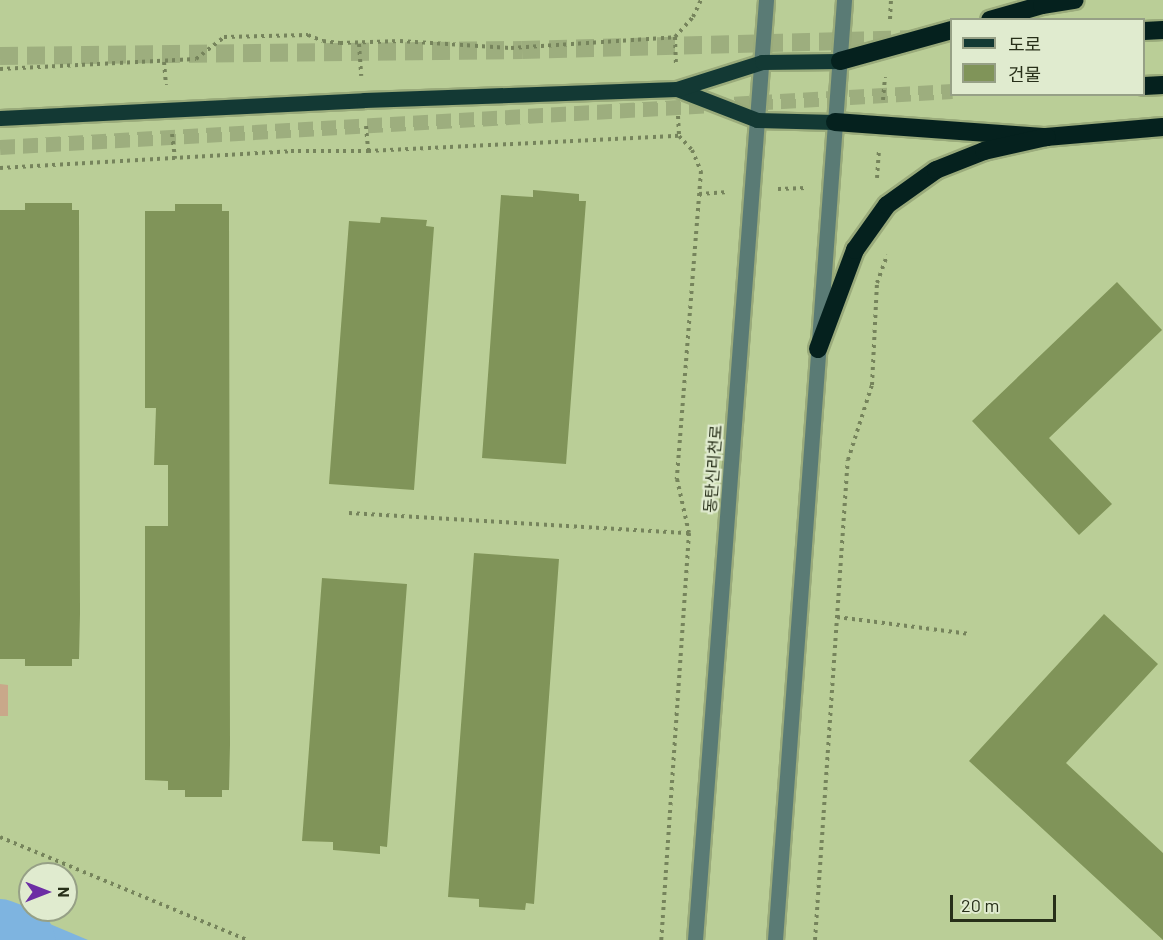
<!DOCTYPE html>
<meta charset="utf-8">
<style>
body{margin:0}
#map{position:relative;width:1163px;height:940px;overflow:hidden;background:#bace97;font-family:Barlow,"Noto Sans KR",sans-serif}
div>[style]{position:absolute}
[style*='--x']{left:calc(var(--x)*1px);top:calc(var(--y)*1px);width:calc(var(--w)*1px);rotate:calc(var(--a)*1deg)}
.green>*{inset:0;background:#c9a88a}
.water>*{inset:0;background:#7eb4e0}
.river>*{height:64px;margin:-32px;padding:0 32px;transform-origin:32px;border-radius:32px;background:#7eb4e0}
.building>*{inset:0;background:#809459}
.minor-tunnel>*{height:15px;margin-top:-7.5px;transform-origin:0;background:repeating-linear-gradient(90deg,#9dae7e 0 15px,transparent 0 23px)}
.highway-tunnel>*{height:18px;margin-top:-9px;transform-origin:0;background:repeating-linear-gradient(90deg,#9dae7e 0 18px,transparent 0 27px)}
.path>*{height:4px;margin-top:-2px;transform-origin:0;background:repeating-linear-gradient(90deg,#76845c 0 3px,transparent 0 7.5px)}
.roads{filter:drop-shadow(2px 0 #9aab7b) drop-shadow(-2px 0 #9aab7b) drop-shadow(0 2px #9aab7b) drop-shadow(0 -2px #9aab7b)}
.minor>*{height:15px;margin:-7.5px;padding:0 7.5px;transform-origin:7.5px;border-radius:7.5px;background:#5a7b75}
.major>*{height:15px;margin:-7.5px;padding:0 7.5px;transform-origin:7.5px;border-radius:7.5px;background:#133934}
.highway>*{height:18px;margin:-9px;padding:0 9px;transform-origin:9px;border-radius:9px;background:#05211e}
span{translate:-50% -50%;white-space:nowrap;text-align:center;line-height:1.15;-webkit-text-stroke:4.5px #e0ebcf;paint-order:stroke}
.street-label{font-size:16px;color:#272f19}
.legend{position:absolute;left:950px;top:18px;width:195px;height:78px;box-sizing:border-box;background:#e0ebcf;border:2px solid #96a086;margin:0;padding:8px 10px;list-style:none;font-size:18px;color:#272f19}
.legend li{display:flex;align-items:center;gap:12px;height:30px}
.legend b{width:30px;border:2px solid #96a086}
.north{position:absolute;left:18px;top:862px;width:60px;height:60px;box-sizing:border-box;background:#e0ebcf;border:2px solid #96a086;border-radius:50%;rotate:90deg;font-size:16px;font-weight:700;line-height:24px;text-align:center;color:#272f19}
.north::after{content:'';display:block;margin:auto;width:21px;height:27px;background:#6c2ea4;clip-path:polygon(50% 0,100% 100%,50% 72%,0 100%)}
.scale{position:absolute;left:950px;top:895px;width:106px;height:27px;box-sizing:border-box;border:3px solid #272f19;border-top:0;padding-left:8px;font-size:18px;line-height:21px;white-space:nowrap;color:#272f19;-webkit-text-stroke:4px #e0ebcf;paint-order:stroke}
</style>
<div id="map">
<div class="green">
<i style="clip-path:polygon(0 684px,8px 685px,8px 716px,0 716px)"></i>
</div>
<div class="water">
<i style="clip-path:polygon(0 903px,88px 940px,50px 940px,0 919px)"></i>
</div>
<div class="river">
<i style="--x:0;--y:931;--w:25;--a:21"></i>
</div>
<div class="building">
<i style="clip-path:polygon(533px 190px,579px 194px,579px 201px,586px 201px,566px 464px,482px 458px,501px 195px,533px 197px)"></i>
<i style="clip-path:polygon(25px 203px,72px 203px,72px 210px,79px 210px,80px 614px,79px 659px,72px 659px,72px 666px,25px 666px,25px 659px,0 659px,0 210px,25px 210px)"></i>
<i style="clip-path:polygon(175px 204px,222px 204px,222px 211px,229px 211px,230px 745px,229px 790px,222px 790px,222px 797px,185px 797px,185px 790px,168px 790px,168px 781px,145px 780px,145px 526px,168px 526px,168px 465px,154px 465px,156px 408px,145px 408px,145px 211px,175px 211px)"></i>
<i style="clip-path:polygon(381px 217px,427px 220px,426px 226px,434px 227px,414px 490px,329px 484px,349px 221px,380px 223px)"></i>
<i style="clip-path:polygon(1117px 282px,1162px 330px,1049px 438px,1112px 504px,1079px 535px,972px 421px)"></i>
<i style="clip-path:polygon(474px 553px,559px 559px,534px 904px,526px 903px,525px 910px,479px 907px,479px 899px,448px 897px)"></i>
<i style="clip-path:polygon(322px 578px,407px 584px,387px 847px,380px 846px,380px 854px,333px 850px,333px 842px,302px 841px)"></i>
<i style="clip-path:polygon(1104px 614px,1158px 664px,1066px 763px,1163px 853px,1163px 940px,969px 761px)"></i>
</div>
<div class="minor-tunnel">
<i style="--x:0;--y:147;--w:954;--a:-3.37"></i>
</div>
<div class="highway-tunnel">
<i style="--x:0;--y:56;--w:522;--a:-0.66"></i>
<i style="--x:522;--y:50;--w:386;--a:-1.6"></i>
</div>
<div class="path">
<i style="--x:890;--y:19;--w:19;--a:-87"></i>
<i style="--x:675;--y:37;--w:27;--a:88"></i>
<i style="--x:359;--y:44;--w:32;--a:86"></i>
<i style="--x:164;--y:62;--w:23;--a:85"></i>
<i style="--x:0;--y:69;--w:196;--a:-2.9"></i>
<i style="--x:196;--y:59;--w:36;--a:-38"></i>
<i style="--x:224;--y:37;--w:84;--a:-1.4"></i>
<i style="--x:308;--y:35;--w:16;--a:22"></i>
<i style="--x:323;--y:41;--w:17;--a:7"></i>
<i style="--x:340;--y:43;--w:60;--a:-1.9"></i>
<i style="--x:400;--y:41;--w:111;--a:3.6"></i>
<i style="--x:511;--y:48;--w:164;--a:-3.8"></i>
<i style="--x:675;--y:37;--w:27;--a:-48"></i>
<i style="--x:693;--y:17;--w:19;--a:-65"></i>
<i style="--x:883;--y:100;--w:23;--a:-85"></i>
<i style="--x:678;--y:116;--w:20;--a:87"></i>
<i style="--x:366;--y:126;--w:25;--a:85"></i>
<i style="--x:172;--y:134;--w:25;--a:83"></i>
<i style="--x:0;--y:168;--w:291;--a:-3.3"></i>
<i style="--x:291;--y:151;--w:77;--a:0"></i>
<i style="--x:368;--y:151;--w:311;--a:-2.8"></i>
<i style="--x:679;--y:136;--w:19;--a:47"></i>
<i style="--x:692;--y:150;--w:23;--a:67"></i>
<i style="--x:701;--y:171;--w:309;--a:94.5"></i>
<i style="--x:677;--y:479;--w:55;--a:77.5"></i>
<i style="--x:689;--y:533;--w:408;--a:93.9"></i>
<i style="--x:877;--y:178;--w:26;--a:-86"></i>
<i style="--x:778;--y:189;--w:28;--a:-2"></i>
<i style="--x:699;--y:194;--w:26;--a:-4"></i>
<i style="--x:349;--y:513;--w:341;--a:3.4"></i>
<i style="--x:837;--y:617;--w:134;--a:7.3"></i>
<i style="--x:0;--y:837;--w:268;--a:22.6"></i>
<i style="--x:815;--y:940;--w:481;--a:-86.1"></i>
<i style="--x:848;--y:460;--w:79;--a:-72.3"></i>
<i style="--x:872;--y:385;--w:102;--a:-87.2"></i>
<i style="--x:877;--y:283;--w:30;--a:-70"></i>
</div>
<div class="roads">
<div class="minor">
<i style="--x:695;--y:940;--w:943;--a:-85.68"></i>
<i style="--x:775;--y:940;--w:943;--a:-85.8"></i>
</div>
<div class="major">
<i style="--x:677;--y:89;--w:86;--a:21.2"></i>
<i style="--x:757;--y:120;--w:78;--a:1.5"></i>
<i style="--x:0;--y:118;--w:364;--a:-2.8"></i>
<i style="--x:364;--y:100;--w:313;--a:-2"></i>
<i style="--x:677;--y:89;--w:89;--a:-17.6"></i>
<i style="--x:762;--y:62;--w:78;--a:-0.7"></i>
</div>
<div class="highway">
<i style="--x:990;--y:20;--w:54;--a:-16.1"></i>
<i style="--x:1042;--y:5;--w:33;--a:-9"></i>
<i style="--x:1144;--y:31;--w:19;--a:-3"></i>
<i style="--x:840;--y:61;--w:116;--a:-15.5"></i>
<i style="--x:1144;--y:86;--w:19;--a:-3"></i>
<i style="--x:835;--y:122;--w:212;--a:4.1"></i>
<i style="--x:1046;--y:137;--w:117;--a:-4.9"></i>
<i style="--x:818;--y:349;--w:106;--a:-69.5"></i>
<i style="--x:855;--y:250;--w:55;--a:-54.6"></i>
<i style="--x:887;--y:205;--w:60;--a:-35.5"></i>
<i style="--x:936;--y:170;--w:52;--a:-21.6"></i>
<i style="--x:984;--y:151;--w:64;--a:-12.7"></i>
</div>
</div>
<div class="street-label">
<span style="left:713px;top:469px;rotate:-86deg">동탄신리천로</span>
</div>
<ul class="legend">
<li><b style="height:8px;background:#133934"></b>도로</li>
<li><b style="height:16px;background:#809459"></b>건물</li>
</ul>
<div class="north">N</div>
<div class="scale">20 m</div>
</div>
